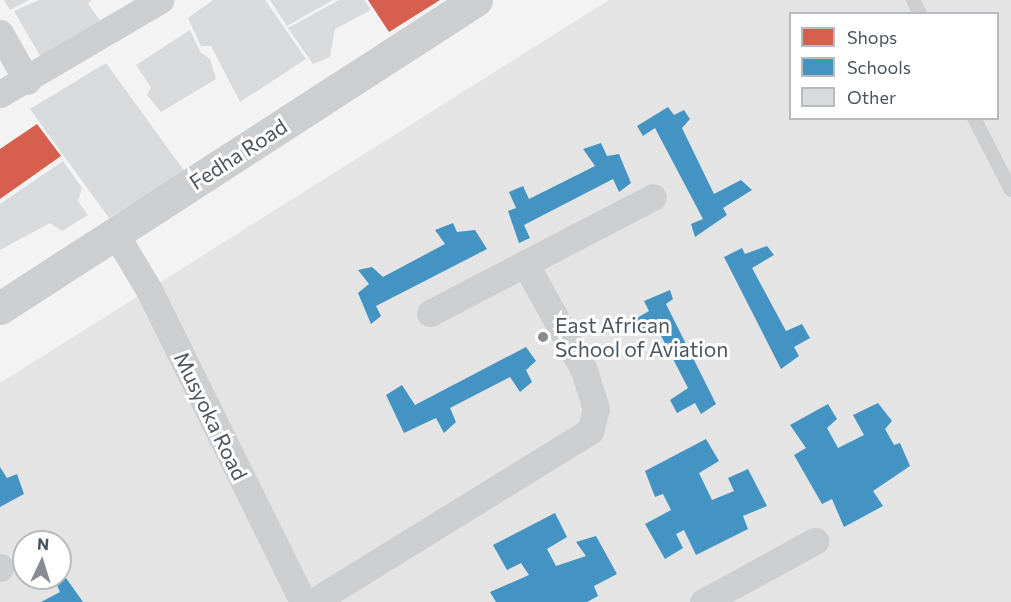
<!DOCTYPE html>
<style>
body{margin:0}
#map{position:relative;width:1011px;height:602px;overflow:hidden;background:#f3f3f3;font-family:Commissioner,sans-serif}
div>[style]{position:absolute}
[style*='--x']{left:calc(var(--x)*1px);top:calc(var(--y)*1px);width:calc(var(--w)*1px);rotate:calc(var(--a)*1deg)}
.education>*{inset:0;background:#e5e4e4}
.shops>*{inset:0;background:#d6604d}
.schools>*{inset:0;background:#4393c3}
.building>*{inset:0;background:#d9dadc}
.service>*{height:14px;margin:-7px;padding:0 7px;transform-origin:7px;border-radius:7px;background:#cdced0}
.minor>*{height:27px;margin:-13.5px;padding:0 13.5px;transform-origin:13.5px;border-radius:13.5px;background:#cdced0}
.tertiary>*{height:33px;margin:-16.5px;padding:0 16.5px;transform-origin:16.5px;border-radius:16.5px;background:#cdced0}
.dots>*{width:16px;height:16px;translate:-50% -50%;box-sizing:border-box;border:3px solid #fff;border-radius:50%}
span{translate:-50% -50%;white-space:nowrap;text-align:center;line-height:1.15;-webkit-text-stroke:6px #fff;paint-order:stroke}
.street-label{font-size:21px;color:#4b555e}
.poi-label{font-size:21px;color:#4b555e}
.left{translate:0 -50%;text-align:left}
.legend{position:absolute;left:789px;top:12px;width:210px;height:108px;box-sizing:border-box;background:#fff;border:2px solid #b7bbbf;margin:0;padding:8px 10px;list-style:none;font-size:18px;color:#4b555e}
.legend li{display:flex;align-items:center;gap:12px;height:30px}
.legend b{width:30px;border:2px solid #b7bbbf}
.north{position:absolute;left:12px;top:530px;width:60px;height:60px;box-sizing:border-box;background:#fff;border:2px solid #b7bbbf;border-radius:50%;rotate:4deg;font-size:16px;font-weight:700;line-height:24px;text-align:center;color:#4b555e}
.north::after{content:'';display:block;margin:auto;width:21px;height:27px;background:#868c92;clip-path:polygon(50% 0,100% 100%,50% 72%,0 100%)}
</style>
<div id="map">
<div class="education">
<i style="clip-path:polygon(evenodd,609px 0,1011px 0,1011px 602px,0 602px,0 383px,609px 0,790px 14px,998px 14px,998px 118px,790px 118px,790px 14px,609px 0,24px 542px,60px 542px,60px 578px,24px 578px,24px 542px)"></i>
</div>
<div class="shops">
<i style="clip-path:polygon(368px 0,440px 0,389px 32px)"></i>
<i style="clip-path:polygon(37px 124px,61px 156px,0 199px,0 149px)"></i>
</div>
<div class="schools">
<i style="clip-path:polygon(668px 107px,674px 115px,684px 110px,690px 119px,682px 128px,714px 194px,741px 180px,752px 190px,723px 208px,727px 215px,695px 237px,691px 224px,703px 219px,655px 128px,643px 136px,637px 126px)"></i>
<i style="clip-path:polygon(601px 143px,607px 156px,619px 154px,631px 183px,619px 192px,613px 179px,524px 225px,530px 238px,519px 243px,508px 211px,516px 208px,509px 192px,523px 186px,529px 199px,595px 166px,583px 149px)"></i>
<i style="clip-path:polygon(453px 223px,457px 232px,475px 230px,487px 249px,376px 306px,381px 316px,371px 324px,358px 293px,369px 284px,358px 270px,372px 267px,383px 277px,445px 244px,435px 230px)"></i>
<i style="clip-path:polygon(767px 246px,774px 255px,752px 268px,786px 331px,802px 324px,810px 338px,794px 347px,799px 356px,781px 369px,724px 257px,742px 248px,745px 254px)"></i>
<i style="clip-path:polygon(670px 290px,673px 299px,666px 304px,716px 404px,701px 414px,695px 403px,677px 413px,670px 400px,688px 388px,656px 326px,635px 334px,630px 322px,649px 311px,644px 301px)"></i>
<i style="clip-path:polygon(526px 347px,536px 361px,526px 370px,532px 382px,520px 392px,510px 377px,450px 408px,456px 422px,444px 433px,436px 418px,404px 433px,386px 395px,402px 385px,415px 405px)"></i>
<i style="clip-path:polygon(878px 403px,892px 421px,885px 429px,894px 445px,900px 443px,910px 466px,873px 491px,883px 506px,844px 527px,832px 499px,822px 504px,794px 455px,806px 448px,790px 425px,828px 404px,837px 419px,827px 428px,838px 448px,864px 435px,853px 415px)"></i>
<i style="clip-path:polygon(706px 439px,719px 461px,699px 473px,712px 500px,734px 491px,728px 478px,748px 469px,767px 506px,743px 516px,748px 529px,696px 555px,684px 530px,676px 534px,683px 548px,665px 559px,645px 524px,671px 510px,663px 494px,655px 497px,645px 471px)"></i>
<i style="clip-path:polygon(0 467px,7px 478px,17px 474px,24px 494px,0 507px)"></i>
<i style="clip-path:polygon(555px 513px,567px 537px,547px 549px,556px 566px,586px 556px,576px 542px,596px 536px,617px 574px,594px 586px,598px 596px,587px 602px,496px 602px,490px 592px,529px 575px,521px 563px,507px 570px,493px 545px)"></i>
<i style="clip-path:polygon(66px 578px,83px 602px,41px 602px,60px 592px,56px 583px)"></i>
</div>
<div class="building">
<i style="clip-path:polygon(4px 0,29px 0,10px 10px)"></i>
<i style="clip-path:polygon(39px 0,92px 0,88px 4px,105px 27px,40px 56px,14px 11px)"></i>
<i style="clip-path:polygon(213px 0,265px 0,306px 59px,240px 102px,211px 46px,201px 46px,188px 18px)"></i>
<i style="clip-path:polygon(270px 0,333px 0,287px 26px)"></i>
<i style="clip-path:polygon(339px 0,364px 0,371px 10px,335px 29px,330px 57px,313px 64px,288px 28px)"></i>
<i style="clip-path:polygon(190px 30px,200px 52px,210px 59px,216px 79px,161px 112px,147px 95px,151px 87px,136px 65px)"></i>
<i style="clip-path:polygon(106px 63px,185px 172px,109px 218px,30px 109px)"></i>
<i style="clip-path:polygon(63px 161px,82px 188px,78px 201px,88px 215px,62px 231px,50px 223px,0 250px,0 204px)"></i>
</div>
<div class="service">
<i style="--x:913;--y:0;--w:16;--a:63"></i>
<i style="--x:974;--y:118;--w:81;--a:62.8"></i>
</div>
<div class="minor">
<i style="--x:0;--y:33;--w:55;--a:60.6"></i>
<i style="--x:0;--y:94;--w:186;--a:-30.4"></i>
<i style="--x:115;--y:233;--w:66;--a:59.2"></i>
<i style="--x:149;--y:290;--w:348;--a:63.7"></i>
<i style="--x:430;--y:313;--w:251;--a:-27.5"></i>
<i style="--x:0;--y:568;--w:1;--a:-90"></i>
<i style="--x:313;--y:602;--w:326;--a:-31.7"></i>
<i style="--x:590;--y:431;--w:23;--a:-75"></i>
<i style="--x:596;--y:409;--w:41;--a:-107.1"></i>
<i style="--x:584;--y:370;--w:122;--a:-118.9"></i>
<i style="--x:703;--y:602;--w:128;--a:-28.6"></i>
</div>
<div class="tertiary">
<i style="--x:0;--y:308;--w:567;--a:-32.91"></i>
</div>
<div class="dots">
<i style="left:543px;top:337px;background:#868c92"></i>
</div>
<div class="street-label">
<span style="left:238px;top:154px;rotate:-33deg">Fedha Road</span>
<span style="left:211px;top:416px;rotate:64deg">Musyoka Road</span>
</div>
<div class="poi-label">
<span class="left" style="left:555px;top:337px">East African<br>School of Aviation</span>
</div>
<ul class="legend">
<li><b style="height:16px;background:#d6604d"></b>Shops</li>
<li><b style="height:16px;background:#4393c3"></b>Schools</li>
<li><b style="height:16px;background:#d9dadc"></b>Other</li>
</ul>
<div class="north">N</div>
</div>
